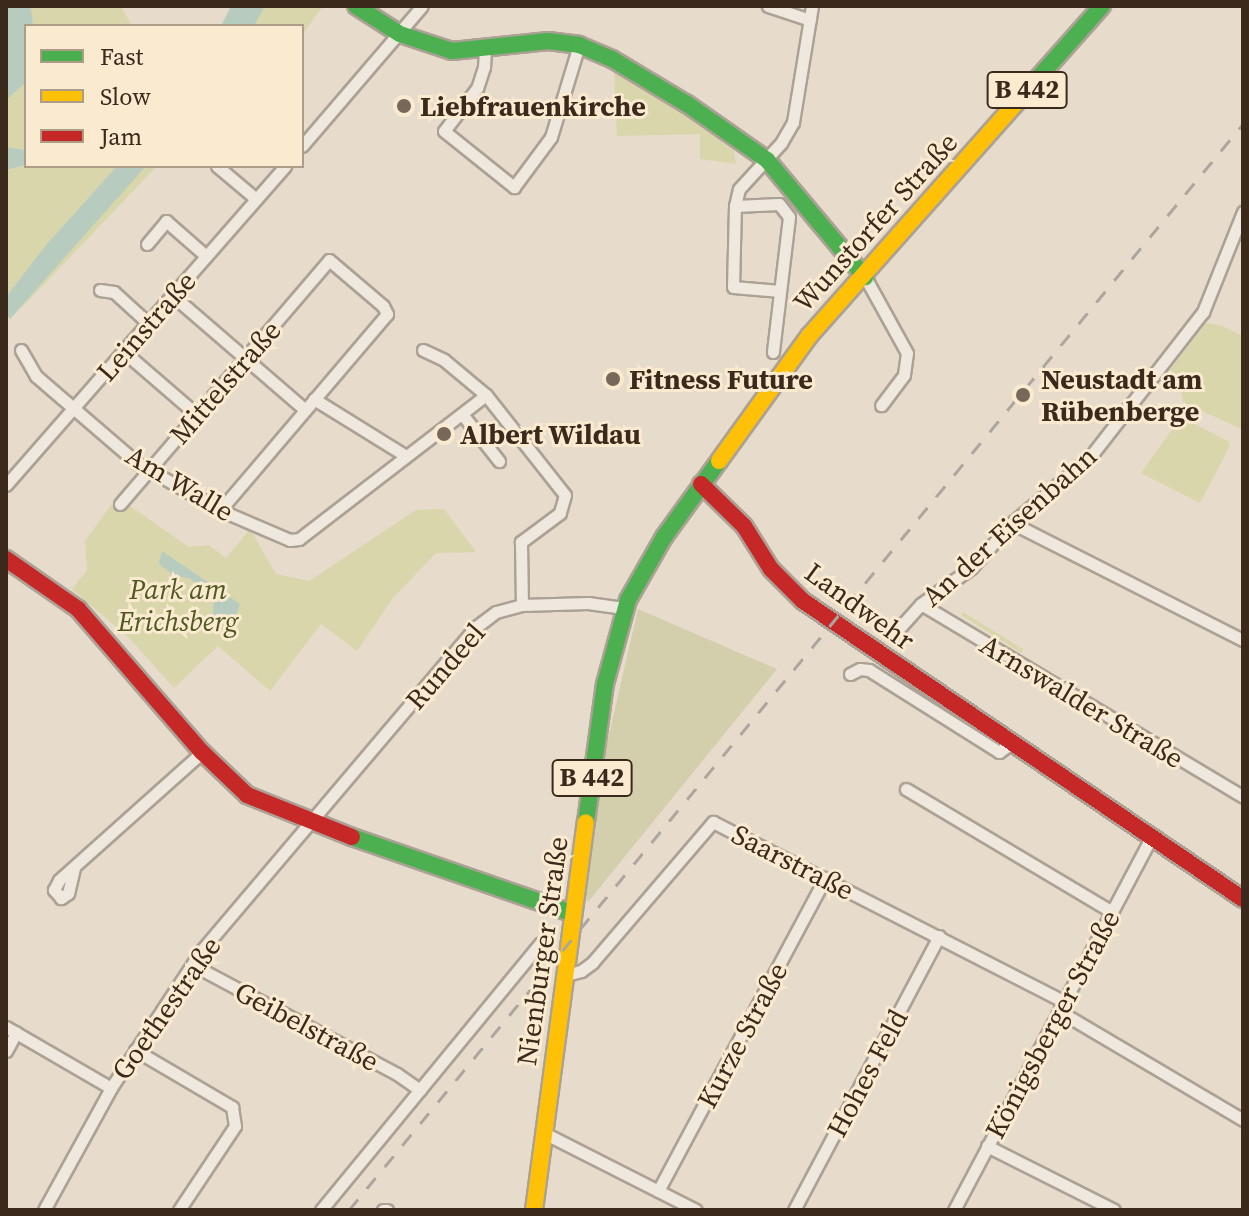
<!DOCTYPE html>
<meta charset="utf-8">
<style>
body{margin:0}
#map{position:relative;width:1249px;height:1216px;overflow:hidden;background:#e7dccb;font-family:"Source Serif 4",serif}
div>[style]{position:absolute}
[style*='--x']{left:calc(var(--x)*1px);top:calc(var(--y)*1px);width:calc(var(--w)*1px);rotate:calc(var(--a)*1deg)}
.green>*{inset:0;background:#d9d6ac}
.cemetery>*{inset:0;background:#d3cfac}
.water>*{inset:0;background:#b7cbbe}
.roads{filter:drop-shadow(2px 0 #aca195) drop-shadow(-2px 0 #aca195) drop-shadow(0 2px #aca195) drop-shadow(0 -2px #aca195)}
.street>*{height:11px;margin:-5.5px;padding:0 5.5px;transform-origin:5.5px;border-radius:5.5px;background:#eee8de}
.fast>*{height:16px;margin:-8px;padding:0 8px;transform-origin:8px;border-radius:8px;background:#4caf50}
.slow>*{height:16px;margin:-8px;padding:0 8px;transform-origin:8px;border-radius:8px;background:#ffc107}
.jam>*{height:16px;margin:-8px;padding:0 8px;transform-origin:8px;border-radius:8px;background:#c62828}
.rail>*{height:3px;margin-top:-1.5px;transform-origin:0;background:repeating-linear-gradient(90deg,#ada69e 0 14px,transparent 0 28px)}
.dots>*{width:22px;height:22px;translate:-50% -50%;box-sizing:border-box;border:4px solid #f9ead0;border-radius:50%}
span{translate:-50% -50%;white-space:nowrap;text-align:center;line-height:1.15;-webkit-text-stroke:6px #f9ead0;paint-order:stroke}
.shield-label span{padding:2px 6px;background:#f9ead0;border:2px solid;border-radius:6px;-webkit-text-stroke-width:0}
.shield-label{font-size:26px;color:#3b291c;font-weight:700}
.poi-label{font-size:28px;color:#3b291c;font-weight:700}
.left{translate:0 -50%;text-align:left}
.street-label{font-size:28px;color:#3b291c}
.park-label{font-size:28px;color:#4f5920;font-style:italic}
.frame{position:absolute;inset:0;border:8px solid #3b291c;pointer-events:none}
.legend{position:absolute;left:24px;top:24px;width:280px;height:144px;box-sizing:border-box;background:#f9ead0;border:2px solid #ad9d88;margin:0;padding:10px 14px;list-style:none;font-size:24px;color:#3b291c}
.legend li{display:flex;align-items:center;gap:16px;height:40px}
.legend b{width:40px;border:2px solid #ad9d88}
</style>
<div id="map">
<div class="green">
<i style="clip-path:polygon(31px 6px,121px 6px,132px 26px,33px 26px)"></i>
<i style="clip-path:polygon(265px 6px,323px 6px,302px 35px,302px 26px,254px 26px)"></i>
<i style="clip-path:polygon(614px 71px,677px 110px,734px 151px,736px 164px,700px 159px,700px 134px,617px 136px)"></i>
<i style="clip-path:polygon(26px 82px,26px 150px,6px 147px,6px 100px)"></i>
<i style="clip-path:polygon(26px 165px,117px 166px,46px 245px,6px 297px,6px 170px)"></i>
<i style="clip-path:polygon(146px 166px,157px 166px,11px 319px,96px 219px)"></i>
<i style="clip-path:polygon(1206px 323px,1220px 325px,1243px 336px,1243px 430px,1183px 402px,1180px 380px,1168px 372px)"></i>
<i style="clip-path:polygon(1181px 417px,1228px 441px,1230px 446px,1200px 503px,1141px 473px)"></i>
<i style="clip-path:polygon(117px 497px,189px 547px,209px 545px,226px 558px,250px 529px,276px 574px,309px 581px,416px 510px,444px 509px,476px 552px,436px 553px,393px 598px,357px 651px,321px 624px,270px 691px,218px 646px,174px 688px,130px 639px,72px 589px,87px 570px,85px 541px)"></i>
<i style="clip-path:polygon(963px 612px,1023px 649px,1021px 653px,961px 615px)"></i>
</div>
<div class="cemetery">
<i style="clip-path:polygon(638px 609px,777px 669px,588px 902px,585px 894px,606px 747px)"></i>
</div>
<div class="water">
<i style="clip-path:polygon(6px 6px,31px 6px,33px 26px,26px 26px,26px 82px,6px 100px)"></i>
<i style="clip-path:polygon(231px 6px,265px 6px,254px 26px,221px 26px)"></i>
<i style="clip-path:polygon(6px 147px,26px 150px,26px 165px,6px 170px)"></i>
<i style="clip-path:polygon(117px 166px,146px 166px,10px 319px,6px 314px,6px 297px,46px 245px)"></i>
<i style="clip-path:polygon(162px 551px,240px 604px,234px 622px,223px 615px,212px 630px,214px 596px,189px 578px,175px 576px,159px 564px)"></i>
</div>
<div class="roads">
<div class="street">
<i style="--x:768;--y:6;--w:44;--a:18.4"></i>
<i style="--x:485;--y:49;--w:18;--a:93"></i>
<i style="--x:484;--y:67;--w:22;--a:108"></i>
<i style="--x:477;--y:88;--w:54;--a:127.5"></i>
<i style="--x:444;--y:131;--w:90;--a:38.7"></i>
<i style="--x:514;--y:187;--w:62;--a:-53.5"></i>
<i style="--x:551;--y:137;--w:96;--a:-73.1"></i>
<i style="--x:302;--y:146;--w:184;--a:-49.4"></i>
<i style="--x:217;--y:166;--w:51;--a:40.2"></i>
<i style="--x:735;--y:206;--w:44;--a:-2.6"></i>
<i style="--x:779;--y:204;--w:16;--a:52"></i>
<i style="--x:789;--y:217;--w:136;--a:96.8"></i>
<i style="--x:147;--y:244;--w:30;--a:-50"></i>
<i style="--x:166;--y:221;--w:53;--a:41.2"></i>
<i style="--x:865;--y:277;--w:87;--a:61.1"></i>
<i style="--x:907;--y:353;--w:22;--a:98"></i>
<i style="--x:904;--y:375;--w:38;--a:127"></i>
<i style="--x:100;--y:290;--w:14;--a:8"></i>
<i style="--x:114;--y:292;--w:46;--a:42.4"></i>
<i style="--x:780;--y:291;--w:47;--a:-175.1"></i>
<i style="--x:733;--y:287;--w:81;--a:-88.6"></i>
<i style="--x:735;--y:206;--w:17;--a:-77"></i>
<i style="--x:739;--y:189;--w:62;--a:-47.6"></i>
<i style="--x:781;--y:143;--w:24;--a:-60"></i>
<i style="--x:793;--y:122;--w:118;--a:-80.7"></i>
<i style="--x:172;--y:295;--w:176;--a:40.8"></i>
<i style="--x:21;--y:350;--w:30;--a:60"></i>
<i style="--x:36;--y:376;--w:133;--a:40.7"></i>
<i style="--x:137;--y:463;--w:95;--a:29.5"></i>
<i style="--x:220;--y:510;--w:76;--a:23.2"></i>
<i style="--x:290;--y:540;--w:9;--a:-6"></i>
<i style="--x:299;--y:539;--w:236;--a:-37.6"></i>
<i style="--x:423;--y:350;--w:23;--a:25"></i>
<i style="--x:444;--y:360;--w:55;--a:39.8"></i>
<i style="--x:486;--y:395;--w:127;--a:51.7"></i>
<i style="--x:565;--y:495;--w:19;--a:106"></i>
<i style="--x:560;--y:513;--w:49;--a:143.4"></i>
<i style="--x:521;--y:542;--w:63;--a:89.1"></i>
<i style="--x:123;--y:351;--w:96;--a:40.8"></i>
<i style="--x:314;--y:399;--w:108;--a:31.8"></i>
<i style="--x:462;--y:414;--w:60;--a:51.8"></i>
<i style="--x:6;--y:485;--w:424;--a:-48.8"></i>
<i style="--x:120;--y:504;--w:321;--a:-49.4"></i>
<i style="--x:329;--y:260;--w:71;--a:40.4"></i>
<i style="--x:383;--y:306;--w:9;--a:63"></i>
<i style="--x:387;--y:314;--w:257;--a:130.4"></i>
<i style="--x:1012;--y:523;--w:259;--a:26.9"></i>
<i style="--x:921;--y:604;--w:375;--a:30.9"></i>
<i style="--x:894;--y:634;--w:40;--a:-48"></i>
<i style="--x:921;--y:604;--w:62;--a:-35.8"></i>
<i style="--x:971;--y:568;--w:61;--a:-47.7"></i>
<i style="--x:1012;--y:523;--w:102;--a:-40.2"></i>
<i style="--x:1090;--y:457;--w:184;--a:-52.1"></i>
<i style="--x:1203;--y:312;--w:108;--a:-68.2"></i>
<i style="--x:850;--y:674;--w:11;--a:-27"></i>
<i style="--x:860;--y:669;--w:9;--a:6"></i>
<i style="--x:869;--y:670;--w:154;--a:32.2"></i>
<i style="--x:999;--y:752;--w:17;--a:-36"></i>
<i style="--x:906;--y:789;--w:239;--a:30.8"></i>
<i style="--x:74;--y:868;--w:26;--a:103"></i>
<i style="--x:68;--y:893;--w:9;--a:144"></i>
<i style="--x:61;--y:898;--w:11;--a:-131"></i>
<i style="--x:54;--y:890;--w:11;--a:-63"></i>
<i style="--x:59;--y:880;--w:192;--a:-41.8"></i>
<i style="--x:193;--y:965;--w:231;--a:28.1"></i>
<i style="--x:397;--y:1074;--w:28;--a:35"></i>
<i style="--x:566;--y:975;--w:16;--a:-15"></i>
<i style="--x:581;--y:971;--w:14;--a:-36"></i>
<i style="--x:592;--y:963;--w:186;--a:-49.4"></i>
<i style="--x:713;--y:822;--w:394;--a:27.1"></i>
<i style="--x:1059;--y:1011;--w:214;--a:30.6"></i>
<i style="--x:6;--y:1027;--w:121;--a:30.2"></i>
<i style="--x:135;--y:1050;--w:113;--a:30.4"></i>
<i style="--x:232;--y:1107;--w:19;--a:81"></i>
<i style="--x:235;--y:1126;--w:101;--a:123.7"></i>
<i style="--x:6;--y:1051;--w:21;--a:-61"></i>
<i style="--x:544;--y:1133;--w:170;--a:26.9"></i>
<i style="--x:987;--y:1146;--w:142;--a:26.7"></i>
<i style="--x:658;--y:1191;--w:355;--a:-61.9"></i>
<i style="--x:44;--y:1210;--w:139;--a:-61.2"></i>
<i style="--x:111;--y:1088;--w:164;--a:-56.7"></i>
<i style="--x:201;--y:951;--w:425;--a:-49.7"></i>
<i style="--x:476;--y:627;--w:25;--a:-37"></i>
<i style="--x:496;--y:612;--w:27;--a:-15"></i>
<i style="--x:522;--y:605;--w:66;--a:-1.7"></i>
<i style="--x:588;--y:603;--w:36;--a:8"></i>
<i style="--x:321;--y:1210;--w:345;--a:-50.6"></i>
<i style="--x:383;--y:1210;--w:4;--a:0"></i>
<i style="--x:794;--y:1210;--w:310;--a:-62.1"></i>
<i style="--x:954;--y:1210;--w:421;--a:-62.1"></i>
</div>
<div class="fast">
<i style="--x:356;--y:6;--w:52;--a:32.5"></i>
<i style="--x:400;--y:34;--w:55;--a:18.1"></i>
<i style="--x:452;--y:51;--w:97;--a:-5.9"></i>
<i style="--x:548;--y:41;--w:31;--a:7"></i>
<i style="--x:579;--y:45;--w:36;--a:23"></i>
<i style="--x:612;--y:59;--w:87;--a:31"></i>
<i style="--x:687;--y:104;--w:98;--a:35"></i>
<i style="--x:767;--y:160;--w:153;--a:50.1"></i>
<i style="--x:1015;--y:104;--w:131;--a:-48.4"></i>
<i style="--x:586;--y:822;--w:139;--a:-82.2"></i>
<i style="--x:605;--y:684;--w:87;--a:-74.7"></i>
<i style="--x:628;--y:600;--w:73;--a:-60.3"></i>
<i style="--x:664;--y:537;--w:94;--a:-54.1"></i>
<i style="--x:352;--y:837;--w:233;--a:19.1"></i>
</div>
<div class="slow">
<i style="--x:719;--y:461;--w:155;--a:-54.2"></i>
<i style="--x:810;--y:335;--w:309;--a:-48.4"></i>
<i style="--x:534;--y:1210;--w:391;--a:-82.4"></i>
</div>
<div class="jam">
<i style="--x:701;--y:484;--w:60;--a:44.3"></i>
<i style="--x:744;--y:526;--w:51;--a:57.9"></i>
<i style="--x:771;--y:569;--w:45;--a:45"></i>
<i style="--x:803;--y:601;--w:531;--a:34.11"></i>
<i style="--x:6;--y:559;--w:88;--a:34.8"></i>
<i style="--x:78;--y:609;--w:189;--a:49.1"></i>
<i style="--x:202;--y:752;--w:62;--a:43.7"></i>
<i style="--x:247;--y:795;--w:113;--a:21.8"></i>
</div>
</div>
<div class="rail">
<i style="--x:349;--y:1210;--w:1407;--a:-50.54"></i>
</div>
<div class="dots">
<i style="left:404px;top:106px;background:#776859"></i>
<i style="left:613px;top:379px;background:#776859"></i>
<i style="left:1023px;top:395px;background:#776859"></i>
<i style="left:444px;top:434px;background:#776859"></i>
</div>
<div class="shield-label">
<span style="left:1027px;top:90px">B 442</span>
<span style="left:592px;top:778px">B 442</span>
</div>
<div class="poi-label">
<span class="left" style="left:420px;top:106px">Liebfrauenkirche</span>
<span class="left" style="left:629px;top:379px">Fitness Future</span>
<span class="left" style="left:1041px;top:395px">Neustadt am<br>Rübenberge</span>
<span class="left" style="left:460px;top:434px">Albert Wildau</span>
</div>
<div class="street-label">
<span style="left:875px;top:222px;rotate:-48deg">Wunstorfer Straße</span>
<span style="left:146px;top:326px;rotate:-49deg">Leinstraße</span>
<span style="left:225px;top:382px;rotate:-49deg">Mittelstraße</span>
<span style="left:180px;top:483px;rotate:31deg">Am Walle</span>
<span style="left:1009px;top:526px;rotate:-42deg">An der Eisenbahn</span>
<span style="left:860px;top:606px;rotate:36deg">Landwehr</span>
<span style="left:445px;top:666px;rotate:-49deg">Rundeel</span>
<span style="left:1082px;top:701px;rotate:31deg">Arnswalder Straße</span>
<span style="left:793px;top:862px;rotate:27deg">Saarstraße</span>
<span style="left:542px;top:951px;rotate:-82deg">Nienburger Straße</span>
<span style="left:166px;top:1008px;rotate:-55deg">Goethestraße</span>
<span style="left:1052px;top:1024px;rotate:-62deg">Königsberger Straße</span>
<span style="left:307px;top:1026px;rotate:28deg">Geibelstraße</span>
<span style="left:742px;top:1035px;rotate:-62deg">Kurze Straße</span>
<span style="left:867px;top:1073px;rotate:-62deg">Hohes Feld</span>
</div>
<div class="park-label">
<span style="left:178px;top:605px">Park am<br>Erichsberg</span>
</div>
<div class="frame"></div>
<ul class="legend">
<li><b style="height:10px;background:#4caf50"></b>Fast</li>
<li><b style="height:10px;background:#ffc107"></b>Slow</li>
<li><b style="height:10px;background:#c62828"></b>Jam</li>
</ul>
</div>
